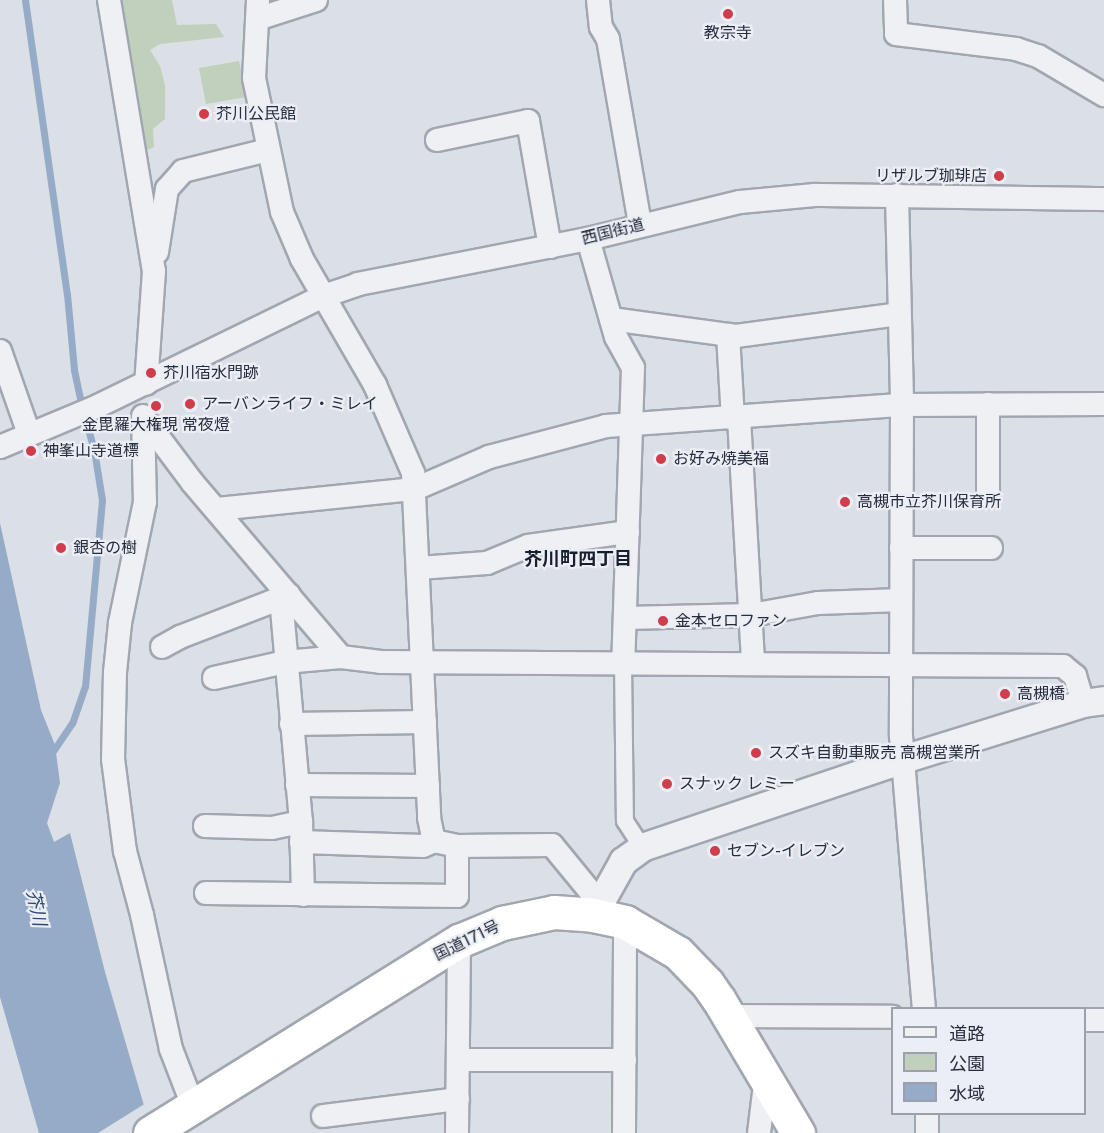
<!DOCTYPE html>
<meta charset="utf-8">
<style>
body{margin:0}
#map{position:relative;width:1104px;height:1133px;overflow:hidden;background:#dbdfe6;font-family:"Public Sans","Noto Sans JP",sans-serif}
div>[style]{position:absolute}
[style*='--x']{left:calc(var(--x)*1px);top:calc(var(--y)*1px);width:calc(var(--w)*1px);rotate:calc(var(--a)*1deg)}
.green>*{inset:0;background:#c0d0bc}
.water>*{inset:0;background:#95abc7}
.pier>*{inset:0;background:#dbdfe6}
.stream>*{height:7px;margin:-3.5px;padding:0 3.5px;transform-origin:3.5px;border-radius:3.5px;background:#95abc7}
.roads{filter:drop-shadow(2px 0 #a1a6b0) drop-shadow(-2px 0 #a1a6b0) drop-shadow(0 2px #a1a6b0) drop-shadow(0 -2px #a1a6b0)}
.pedestrian>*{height:16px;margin:-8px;padding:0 8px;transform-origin:8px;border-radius:8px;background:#eef0f4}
.minor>*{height:22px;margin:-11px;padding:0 11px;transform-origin:11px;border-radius:11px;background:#eef0f4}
.tertiary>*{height:27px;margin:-13.5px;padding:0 13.5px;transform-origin:13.5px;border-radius:13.5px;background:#eef0f4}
.trunk>*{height:33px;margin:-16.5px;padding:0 16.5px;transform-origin:16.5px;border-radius:16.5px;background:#fff}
.dots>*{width:16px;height:16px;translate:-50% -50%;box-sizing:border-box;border:3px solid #ebeef4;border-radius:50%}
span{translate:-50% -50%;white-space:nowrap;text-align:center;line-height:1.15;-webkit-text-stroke:4.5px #ebeef4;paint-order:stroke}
.poi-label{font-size:16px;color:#252c3c}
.left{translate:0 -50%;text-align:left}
.right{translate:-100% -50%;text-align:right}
.street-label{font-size:16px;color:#252c3c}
.neighbourhood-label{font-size:18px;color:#181e2d;font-weight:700}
.water-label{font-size:18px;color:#2f4970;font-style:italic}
.legend{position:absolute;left:891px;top:1007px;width:195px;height:108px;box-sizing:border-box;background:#ebeef4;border:2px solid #9ca0aa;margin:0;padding:8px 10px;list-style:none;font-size:18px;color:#252c3c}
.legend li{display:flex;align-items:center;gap:12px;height:30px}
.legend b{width:30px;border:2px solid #9ca0aa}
</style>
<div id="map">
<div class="green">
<i style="clip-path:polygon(121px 0,172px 0,177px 25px,216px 24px,224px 37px,160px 44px,150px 50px,160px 66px,165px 85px,165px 119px,153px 129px,154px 147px,147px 150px)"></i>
<i style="clip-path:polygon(239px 61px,246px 97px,206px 104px,199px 68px)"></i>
</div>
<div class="water">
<i style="clip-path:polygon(0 523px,41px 710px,55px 745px,60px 783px,47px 823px,54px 842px,70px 833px,105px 972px,152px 1133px,39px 1133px,0 997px)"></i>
</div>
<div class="pier">
<i style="clip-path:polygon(146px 1103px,155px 1133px,98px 1133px)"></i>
</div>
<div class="stream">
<i style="--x:25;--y:0;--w:297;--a:81.9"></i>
<i style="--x:67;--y:294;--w:76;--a:84.7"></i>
<i style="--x:74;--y:370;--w:35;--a:78"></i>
<i style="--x:81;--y:404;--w:48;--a:74.2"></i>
<i style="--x:94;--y:450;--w:51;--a:80.9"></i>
<i style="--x:102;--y:500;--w:187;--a:95.2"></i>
<i style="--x:85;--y:686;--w:39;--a:109"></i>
<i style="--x:72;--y:723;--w:36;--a:124"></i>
</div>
<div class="roads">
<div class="pedestrian">
<i style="--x:623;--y:663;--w:158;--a:89.3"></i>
<i style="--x:625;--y:821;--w:31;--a:57"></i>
</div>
<div class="minor">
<i style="--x:109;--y:0;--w:275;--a:80.6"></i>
<i style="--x:154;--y:271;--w:113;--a:94"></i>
<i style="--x:258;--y:0;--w:78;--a:92.9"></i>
<i style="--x:254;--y:78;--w:137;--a:78.2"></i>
<i style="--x:282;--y:212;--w:51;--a:66.9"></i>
<i style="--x:302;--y:259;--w:146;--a:59.9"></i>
<i style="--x:375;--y:385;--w:96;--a:66.6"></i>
<i style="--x:413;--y:473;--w:345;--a:87.3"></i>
<i style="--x:429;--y:818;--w:24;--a:78"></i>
<i style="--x:434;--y:841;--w:24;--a:12"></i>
<i style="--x:457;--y:846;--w:95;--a:-0.6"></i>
<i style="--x:552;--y:845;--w:72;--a:50.6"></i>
<i style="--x:598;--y:0;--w:27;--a:84"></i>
<i style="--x:601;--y:27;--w:14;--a:60"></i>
<i style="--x:608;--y:39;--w:189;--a:80.2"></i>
<i style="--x:895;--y:0;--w:34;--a:88"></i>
<i style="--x:896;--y:34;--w:121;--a:7.1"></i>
<i style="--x:1016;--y:49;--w:23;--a:18"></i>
<i style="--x:1038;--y:56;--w:77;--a:30.6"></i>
<i style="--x:257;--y:19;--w:62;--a:-17.9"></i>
<i style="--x:437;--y:140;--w:93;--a:-11.8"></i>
<i style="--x:528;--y:121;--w:128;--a:80.1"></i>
<i style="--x:897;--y:195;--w:210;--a:88.6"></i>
<i style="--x:902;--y:405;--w:331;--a:90.2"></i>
<i style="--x:901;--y:736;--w:273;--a:85.2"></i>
<i style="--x:588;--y:239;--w:102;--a:74.1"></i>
<i style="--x:616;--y:337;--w:35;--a:61"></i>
<i style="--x:633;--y:368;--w:295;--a:91.9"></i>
<i style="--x:157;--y:252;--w:64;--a:-81"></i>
<i style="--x:167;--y:189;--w:24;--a:-48"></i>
<i style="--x:183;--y:171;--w:88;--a:-13.9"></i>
<i style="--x:611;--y:319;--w:126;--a:7.7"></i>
<i style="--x:736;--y:336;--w:164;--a:-7.7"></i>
<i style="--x:728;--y:335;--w:84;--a:86.6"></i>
<i style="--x:0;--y:351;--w:88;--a:70.7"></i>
<i style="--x:988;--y:404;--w:92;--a:90"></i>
<i style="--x:143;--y:416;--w:86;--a:88.7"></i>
<i style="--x:145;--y:502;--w:124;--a:101.7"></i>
<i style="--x:120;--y:623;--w:49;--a:95.8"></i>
<i style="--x:115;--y:672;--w:87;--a:91.3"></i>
<i style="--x:113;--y:759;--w:93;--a:82.6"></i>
<i style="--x:125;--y:851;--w:66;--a:75.1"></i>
<i style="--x:142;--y:915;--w:137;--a:77.8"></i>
<i style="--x:171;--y:1049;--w:61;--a:68.9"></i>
<i style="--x:144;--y:418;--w:80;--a:53.1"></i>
<i style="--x:192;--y:482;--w:230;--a:49.6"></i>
<i style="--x:341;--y:657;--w:40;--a:7.1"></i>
<i style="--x:381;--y:662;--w:682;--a:0.34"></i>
<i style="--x:1063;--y:666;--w:16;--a:40"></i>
<i style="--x:1075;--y:676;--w:28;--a:73"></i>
<i style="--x:739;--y:418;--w:246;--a:86.7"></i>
<i style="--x:0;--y:447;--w:106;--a:-22.7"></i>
<i style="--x:98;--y:406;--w:251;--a:-26"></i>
<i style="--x:324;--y:296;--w:36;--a:-19"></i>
<i style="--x:358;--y:284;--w:234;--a:-11.1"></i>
<i style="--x:588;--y:239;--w:156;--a:-13.7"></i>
<i style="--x:740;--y:202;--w:75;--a:-5.3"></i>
<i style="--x:815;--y:195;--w:289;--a:0.8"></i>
<i style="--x:217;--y:509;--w:199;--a:-5.8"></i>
<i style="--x:415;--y:489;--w:81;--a:-23.4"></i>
<i style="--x:489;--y:457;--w:121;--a:-14.8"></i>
<i style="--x:606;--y:426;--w:297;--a:-4.1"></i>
<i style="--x:902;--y:405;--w:202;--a:-0.3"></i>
<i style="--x:901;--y:548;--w:90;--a:0"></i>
<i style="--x:419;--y:568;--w:68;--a:-4.2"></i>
<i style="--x:487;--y:563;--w:44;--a:-22.5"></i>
<i style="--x:528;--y:546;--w:101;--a:-8"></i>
<i style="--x:281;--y:598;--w:225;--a:84.9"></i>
<i style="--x:301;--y:822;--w:73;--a:88.4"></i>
<i style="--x:625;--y:618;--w:126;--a:-1.4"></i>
<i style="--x:751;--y:615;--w:68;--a:-10.2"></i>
<i style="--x:818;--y:603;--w:83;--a:-2.1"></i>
<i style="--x:162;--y:647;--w:21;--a:-29"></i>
<i style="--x:180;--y:637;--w:117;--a:-21.1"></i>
<i style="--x:214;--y:678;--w:73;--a:-12.7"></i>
<i style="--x:285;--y:662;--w:56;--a:-5.1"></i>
<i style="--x:291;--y:724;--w:134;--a:-0.9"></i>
<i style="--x:297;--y:785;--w:131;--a:0.4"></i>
<i style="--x:205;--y:826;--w:67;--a:1.7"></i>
<i style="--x:272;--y:828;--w:30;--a:-12"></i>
<i style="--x:301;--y:842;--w:122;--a:1.9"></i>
<i style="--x:423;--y:846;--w:12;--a:-24"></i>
<i style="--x:206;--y:893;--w:251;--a:0.7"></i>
<i style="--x:457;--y:896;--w:50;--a:-90"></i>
<i style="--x:728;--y:1016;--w:164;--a:0.3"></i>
<i style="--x:1084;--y:1020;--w:20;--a:0"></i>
<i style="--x:459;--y:1060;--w:166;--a:0"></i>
<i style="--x:927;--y:1114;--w:19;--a:90"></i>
<i style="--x:323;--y:1116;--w:136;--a:-7.2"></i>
<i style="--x:457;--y:1133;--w:192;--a:-89.4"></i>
<i style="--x:624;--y:1133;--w:211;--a:-89.7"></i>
<i style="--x:759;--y:1133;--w:56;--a:-82.9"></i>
</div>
<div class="tertiary">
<i style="--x:593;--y:915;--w:62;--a:-60.9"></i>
<i style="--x:623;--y:861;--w:24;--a:-36"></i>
<i style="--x:642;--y:847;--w:275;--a:-18.6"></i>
<i style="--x:903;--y:759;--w:189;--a:-17.3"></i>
<i style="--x:1083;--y:703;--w:21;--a:-8"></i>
</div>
<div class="trunk">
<i style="--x:150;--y:1133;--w:364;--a:-31.9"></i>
<i style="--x:459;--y:941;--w:47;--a:-22.7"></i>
<i style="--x:502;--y:923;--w:53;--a:-11.9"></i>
<i style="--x:554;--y:912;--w:39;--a:4"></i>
<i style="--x:593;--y:915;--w:33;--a:12"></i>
<i style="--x:625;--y:922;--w:61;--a:30.3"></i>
<i style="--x:678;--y:953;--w:42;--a:46"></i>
<i style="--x:707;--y:983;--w:21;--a:55"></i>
<i style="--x:719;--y:1000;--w:155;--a:59.3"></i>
</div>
</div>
<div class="dots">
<i style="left:728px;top:14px;background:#cf3d4b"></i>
<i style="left:204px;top:114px;background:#cf3d4b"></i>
<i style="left:999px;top:176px;background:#cf3d4b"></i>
<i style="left:151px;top:373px;background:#cf3d4b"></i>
<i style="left:190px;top:404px;background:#cf3d4b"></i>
<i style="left:156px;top:406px;background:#cf3d4b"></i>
<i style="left:31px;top:451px;background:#cf3d4b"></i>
<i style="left:661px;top:459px;background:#cf3d4b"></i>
<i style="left:845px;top:502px;background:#cf3d4b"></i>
<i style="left:61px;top:548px;background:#cf3d4b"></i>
<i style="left:663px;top:621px;background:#cf3d4b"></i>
<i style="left:1005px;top:694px;background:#cf3d4b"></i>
<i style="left:756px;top:753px;background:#cf3d4b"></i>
<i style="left:667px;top:784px;background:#cf3d4b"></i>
<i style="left:715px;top:851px;background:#cf3d4b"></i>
</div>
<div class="poi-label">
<span style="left:728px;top:33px">教宗寺</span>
<span class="left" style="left:216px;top:114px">芥川公民館</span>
<span class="right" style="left:987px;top:176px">リザルブ珈琲店</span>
<span class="left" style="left:163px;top:373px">芥川宿水門跡</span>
<span class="left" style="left:202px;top:404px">アーバンライフ・ミレイ</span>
<span style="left:156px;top:425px">金毘羅大権現 常夜燈</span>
<span class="left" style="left:43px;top:451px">神峯山寺道標</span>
<span class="left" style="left:673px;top:459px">お好み焼美福</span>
<span class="left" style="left:857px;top:502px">高槻市立芥川保育所</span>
<span class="left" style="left:73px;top:548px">銀杏の樹</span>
<span class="left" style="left:675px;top:621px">金本セロファン</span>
<span class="left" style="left:1017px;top:694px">高槻橋</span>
<span class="left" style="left:768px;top:753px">スズキ自動車販売 高槻営業所</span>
<span class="left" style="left:679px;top:784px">スナック レミー</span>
<span class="left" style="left:727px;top:851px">セブン-イレブン</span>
</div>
<div class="street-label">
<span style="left:613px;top:232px;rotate:-14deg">西国街道</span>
<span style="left:467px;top:941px;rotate:-26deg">国道171号</span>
</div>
<div class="neighbourhood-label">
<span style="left:578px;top:559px">芥川町四丁目</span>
</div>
<div class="water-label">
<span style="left:36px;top:908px;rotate:78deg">芥川</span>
</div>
<ul class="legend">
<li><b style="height:8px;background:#eef0f4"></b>道路</li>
<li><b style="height:16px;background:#c0d0bc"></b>公園</li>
<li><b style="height:16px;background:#95abc7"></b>水域</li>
</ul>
</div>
